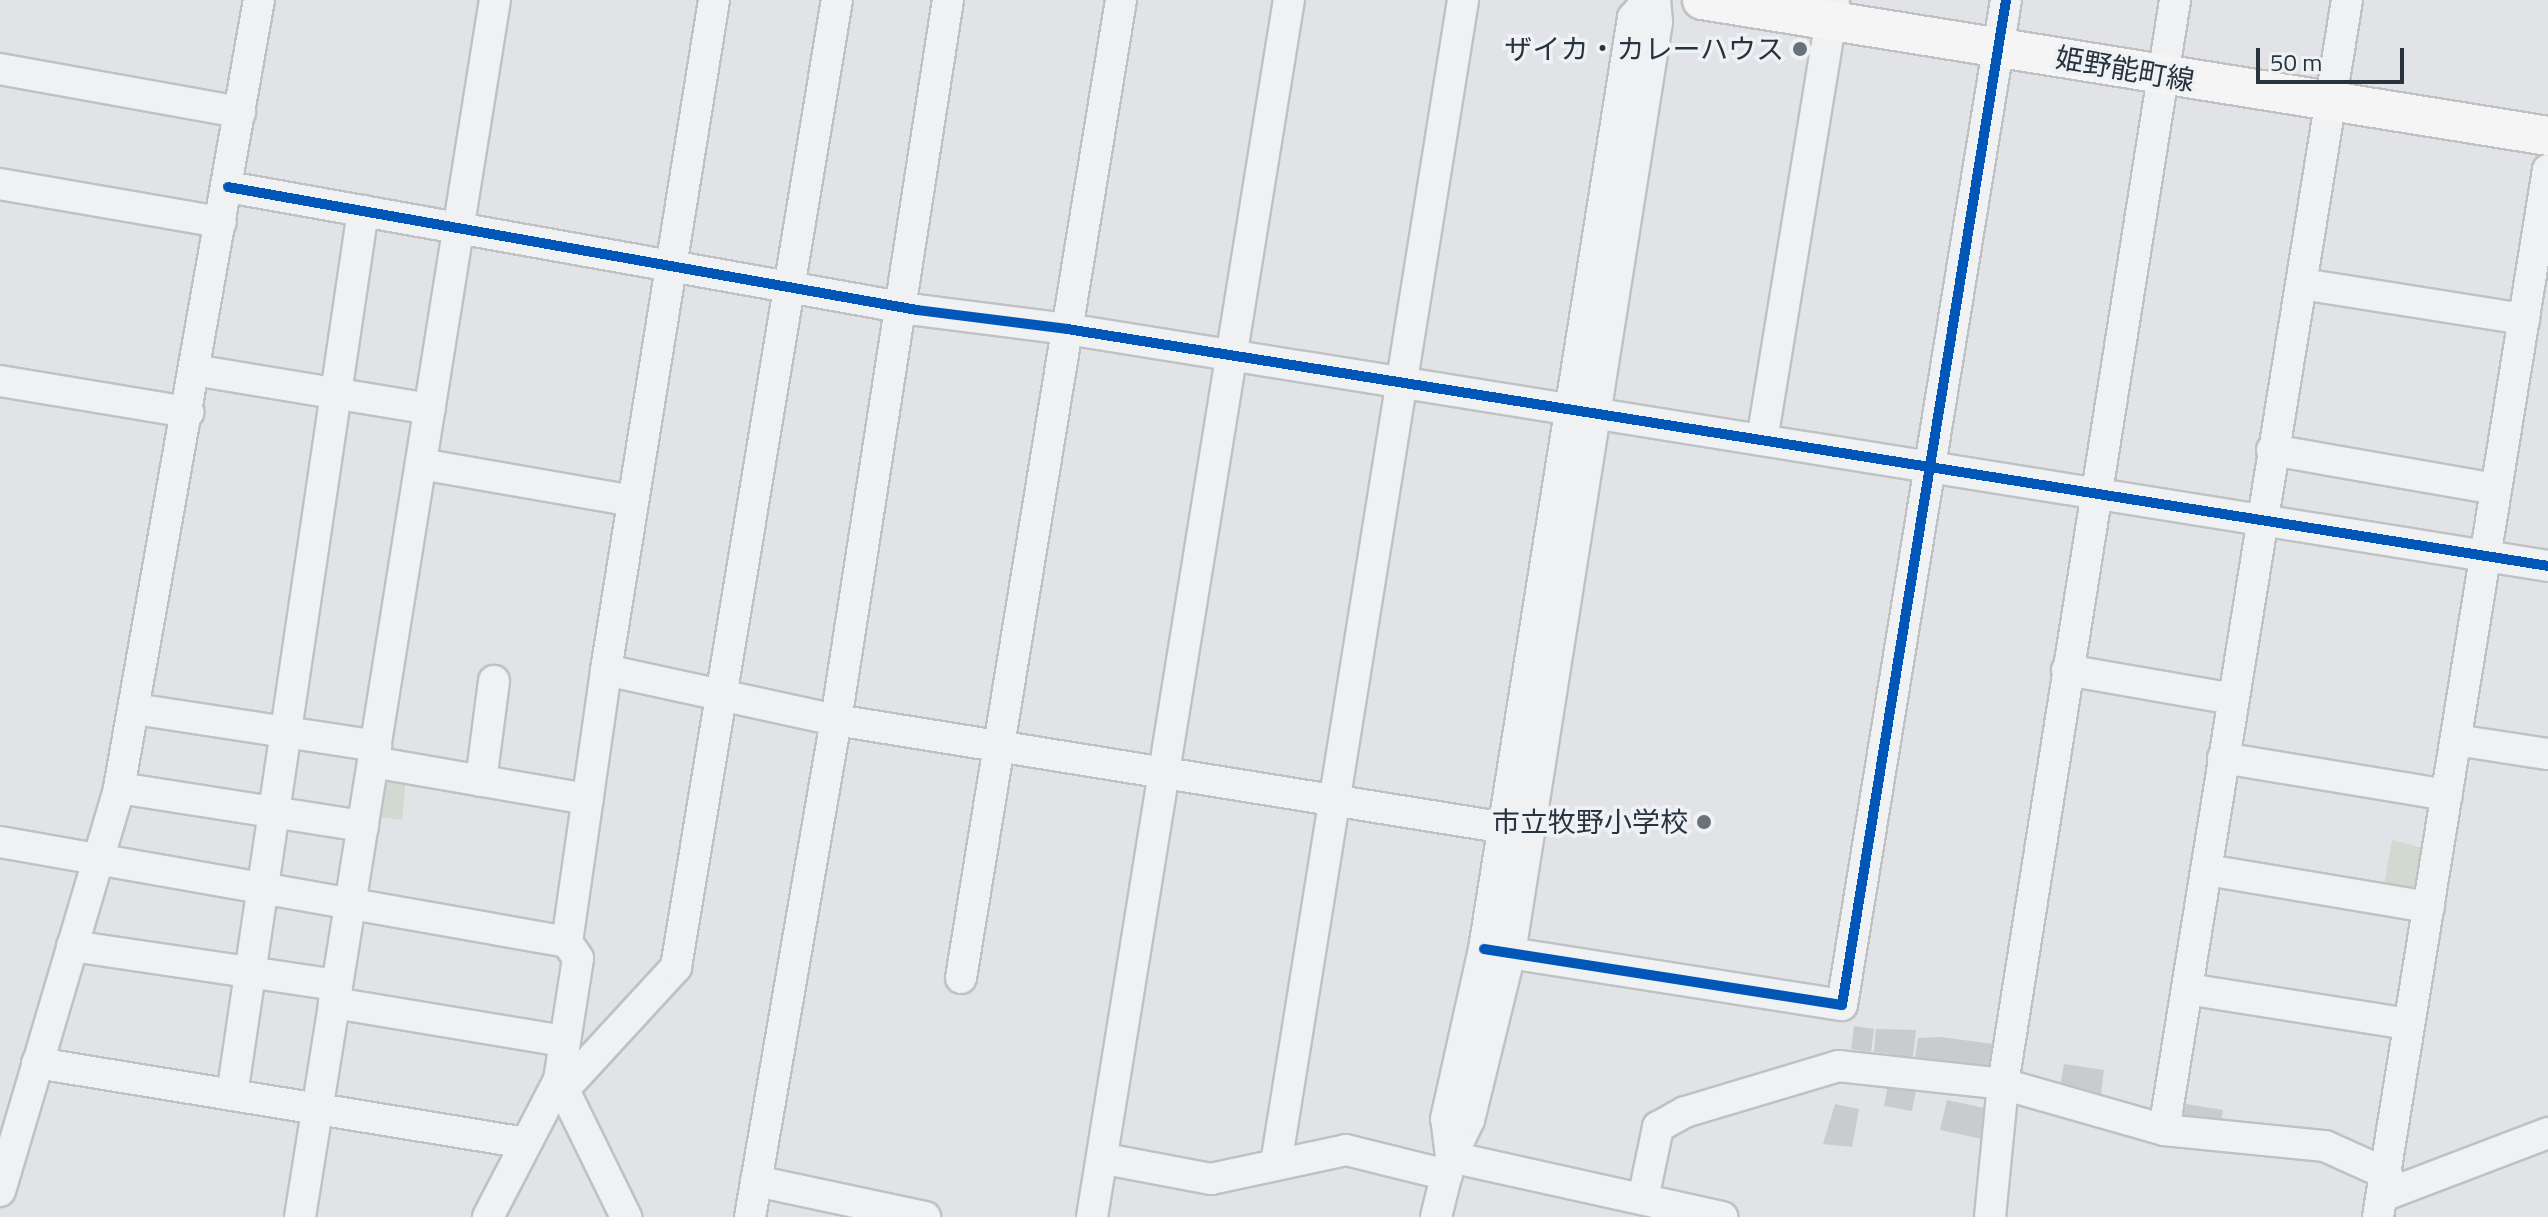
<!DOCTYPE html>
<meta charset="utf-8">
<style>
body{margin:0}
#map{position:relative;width:2548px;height:1217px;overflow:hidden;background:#e1e3e6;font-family:"Titillium Web","Noto Sans JP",sans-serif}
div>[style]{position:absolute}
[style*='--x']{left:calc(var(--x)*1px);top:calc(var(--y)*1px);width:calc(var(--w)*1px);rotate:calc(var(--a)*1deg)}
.green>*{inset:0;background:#d2d9d1}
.building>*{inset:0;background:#c9cbce}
.roads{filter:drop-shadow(2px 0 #bfc1c4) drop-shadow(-2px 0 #bfc1c4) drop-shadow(0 2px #bfc1c4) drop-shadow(0 -2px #bfc1c4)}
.minor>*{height:30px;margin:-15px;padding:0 15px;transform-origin:15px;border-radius:15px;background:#f0f1f2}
.major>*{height:38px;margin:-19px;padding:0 19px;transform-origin:19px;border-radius:19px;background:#f5f5f6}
.cycleway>*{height:10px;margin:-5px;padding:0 5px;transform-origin:5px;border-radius:5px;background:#0057b8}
.dots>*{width:22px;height:22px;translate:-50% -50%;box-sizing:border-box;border:4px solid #eef2f5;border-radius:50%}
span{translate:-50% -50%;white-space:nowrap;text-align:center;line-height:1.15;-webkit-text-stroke:7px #eef2f5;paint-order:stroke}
.poi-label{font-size:28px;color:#28333e}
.right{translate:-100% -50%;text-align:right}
.street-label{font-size:28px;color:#28333e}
.scale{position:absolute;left:2256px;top:48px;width:148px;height:36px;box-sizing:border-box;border:4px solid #28333e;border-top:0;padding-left:10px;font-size:24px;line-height:28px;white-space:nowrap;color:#28333e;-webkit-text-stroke:6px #eef2f5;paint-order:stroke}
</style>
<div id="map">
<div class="green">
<i style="clip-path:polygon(373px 762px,407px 768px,402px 820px,364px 815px)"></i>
<i style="clip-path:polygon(2392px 840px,2431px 850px,2421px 902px,2382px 897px)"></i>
</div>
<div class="building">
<i style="clip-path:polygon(1854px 1026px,1874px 1029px,1871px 1052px,1851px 1049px)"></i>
<i style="clip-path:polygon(1876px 1029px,1916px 1030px,1913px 1056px,1893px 1058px,1893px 1054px,1874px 1052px)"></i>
<i style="clip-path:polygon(1941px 1037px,1993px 1044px,1990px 1066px,1915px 1058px,1918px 1038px)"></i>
<i style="clip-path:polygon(2064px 1064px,2104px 1070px,2101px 1094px,2060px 1087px)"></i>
<i style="clip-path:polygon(1888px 1085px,1916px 1090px,1912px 1111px,1884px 1106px)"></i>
<i style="clip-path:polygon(1947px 1100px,1989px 1109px,1982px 1139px,1940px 1130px)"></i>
<i style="clip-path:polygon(1835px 1104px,1859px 1109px,1852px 1147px,1823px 1144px)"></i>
<i style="clip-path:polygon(2186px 1104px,2223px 1110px,2220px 1127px,2180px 1121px)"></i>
</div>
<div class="roads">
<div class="minor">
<i style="--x:0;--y:69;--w:244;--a:10.2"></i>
<i style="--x:0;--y:184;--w:224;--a:9.8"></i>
<i style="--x:228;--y:187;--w:700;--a:10.12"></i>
<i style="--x:917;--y:310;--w:151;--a:7.2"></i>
<i style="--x:1067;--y:329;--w:1500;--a:9.09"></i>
<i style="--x:2302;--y:284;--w:225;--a:9"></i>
<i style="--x:194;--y:370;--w:239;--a:9.4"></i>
<i style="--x:0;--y:381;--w:191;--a:9.4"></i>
<i style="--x:1762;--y:440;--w:446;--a:-80.7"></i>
<i style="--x:2272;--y:450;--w:227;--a:9.9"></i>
<i style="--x:421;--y:464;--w:215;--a:9.9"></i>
<i style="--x:606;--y:670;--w:235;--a:12.3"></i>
<i style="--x:836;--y:720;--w:697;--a:9.16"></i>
<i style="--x:2067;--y:670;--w:169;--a:9.9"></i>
<i style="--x:135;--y:709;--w:244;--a:8.7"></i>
<i style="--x:2456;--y:740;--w:93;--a:8.7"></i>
<i style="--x:2223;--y:758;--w:227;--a:9.4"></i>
<i style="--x:373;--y:762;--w:218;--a:9.8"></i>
<i style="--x:481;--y:781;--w:101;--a:-82.6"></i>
<i style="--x:119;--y:788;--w:247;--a:8.9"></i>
<i style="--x:0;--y:842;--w:576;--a:10"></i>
<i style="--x:2207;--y:870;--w:225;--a:9.5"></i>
<i style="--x:72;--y:946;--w:268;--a:8.4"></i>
<i style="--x:1484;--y:949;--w:362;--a:8.9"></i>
<i style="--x:1842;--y:1005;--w:1018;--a:-80.73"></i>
<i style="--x:961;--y:978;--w:991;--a:-80.71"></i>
<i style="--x:2187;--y:989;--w:224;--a:9"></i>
<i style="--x:334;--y:1003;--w:232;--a:9.4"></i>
<i style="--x:37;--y:1063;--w:493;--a:9.3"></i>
<i style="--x:559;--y:1080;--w:153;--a:63.9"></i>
<i style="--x:564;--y:1089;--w:166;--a:-47.4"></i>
<i style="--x:676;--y:967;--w:980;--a:-80.55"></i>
<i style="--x:232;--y:1095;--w:894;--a:-81.57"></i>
<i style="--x:2164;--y:1130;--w:1145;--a:-80.8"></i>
<i style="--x:1451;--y:1157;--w:38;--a:-97"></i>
<i style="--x:1446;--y:1119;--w:174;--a:-77.4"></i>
<i style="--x:1484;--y:949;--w:943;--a:-80.91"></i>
<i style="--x:1633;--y:18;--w:23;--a:-50"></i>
<i style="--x:1451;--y:1157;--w:278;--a:12.5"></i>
<i style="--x:1105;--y:1159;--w:108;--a:10.7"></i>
<i style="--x:1211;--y:1179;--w:138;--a:-12.1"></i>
<i style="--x:1346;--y:1150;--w:104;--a:13.9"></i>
<i style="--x:1276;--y:1164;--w:1179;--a:-80.87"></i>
<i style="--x:756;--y:1181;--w:173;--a:12"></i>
<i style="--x:0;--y:1191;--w:420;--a:-73.5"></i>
<i style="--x:119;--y:788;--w:800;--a:-79.93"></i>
<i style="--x:2383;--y:1196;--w:177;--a:-20.9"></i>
<i style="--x:1643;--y:1199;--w:74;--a:-78.2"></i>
<i style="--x:1658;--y:1127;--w:31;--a:-29"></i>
<i style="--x:1685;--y:1112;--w:160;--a:-16.7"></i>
<i style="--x:1838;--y:1066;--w:166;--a:6.2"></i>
<i style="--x:2003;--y:1084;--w:167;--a:15.9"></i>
<i style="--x:2164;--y:1130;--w:162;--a:5.7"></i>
<i style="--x:2325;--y:1146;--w:68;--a:24.3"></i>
<i style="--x:300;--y:1217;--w:1233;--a:-80.9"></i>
<i style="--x:488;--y:1217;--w:154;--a:-62.6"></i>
<i style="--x:559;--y:1080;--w:123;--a:-81.1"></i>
<i style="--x:578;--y:958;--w:19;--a:-125"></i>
<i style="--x:567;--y:942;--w:275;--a:-81.8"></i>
<i style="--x:606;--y:670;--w:679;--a:-80.84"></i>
<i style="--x:750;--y:1217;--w:504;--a:-80.18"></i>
<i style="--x:836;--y:720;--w:729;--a:-81.16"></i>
<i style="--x:1092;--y:1217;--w:1233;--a:-80.81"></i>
<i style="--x:1436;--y:1217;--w:62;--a:-76"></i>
<i style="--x:1451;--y:1157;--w:41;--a:-64.1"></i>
<i style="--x:1469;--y:1120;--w:172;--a:-76.2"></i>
<i style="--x:1510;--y:953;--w:943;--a:-81.03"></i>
<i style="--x:1657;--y:22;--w:22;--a:-95"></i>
<i style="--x:1990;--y:1217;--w:134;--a:-84.4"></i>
<i style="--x:2003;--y:1084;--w:1098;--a:-80.98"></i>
<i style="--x:2378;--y:1217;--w:1061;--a:-80.78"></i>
</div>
<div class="major">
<i style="--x:1702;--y:0;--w:857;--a:9.13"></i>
</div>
</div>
<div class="cycleway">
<i style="--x:228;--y:187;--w:700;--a:10.12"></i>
<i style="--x:917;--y:310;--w:151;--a:7.2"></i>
<i style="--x:1067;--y:329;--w:1500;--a:9.09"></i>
<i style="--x:1484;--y:949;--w:362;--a:8.9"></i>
<i style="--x:1842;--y:1005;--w:1018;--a:-80.73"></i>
</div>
<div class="dots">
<i style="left:1800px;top:49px;background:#697179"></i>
<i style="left:1704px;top:822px;background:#697179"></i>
</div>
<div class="poi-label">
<span class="right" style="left:1784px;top:49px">ザイカ・カレーハウス</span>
<span class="right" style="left:1688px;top:822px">市立牧野小学校</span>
</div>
<div class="street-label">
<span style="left:2125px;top:69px;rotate:10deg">姫野能町線</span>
</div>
<div class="scale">50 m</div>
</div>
